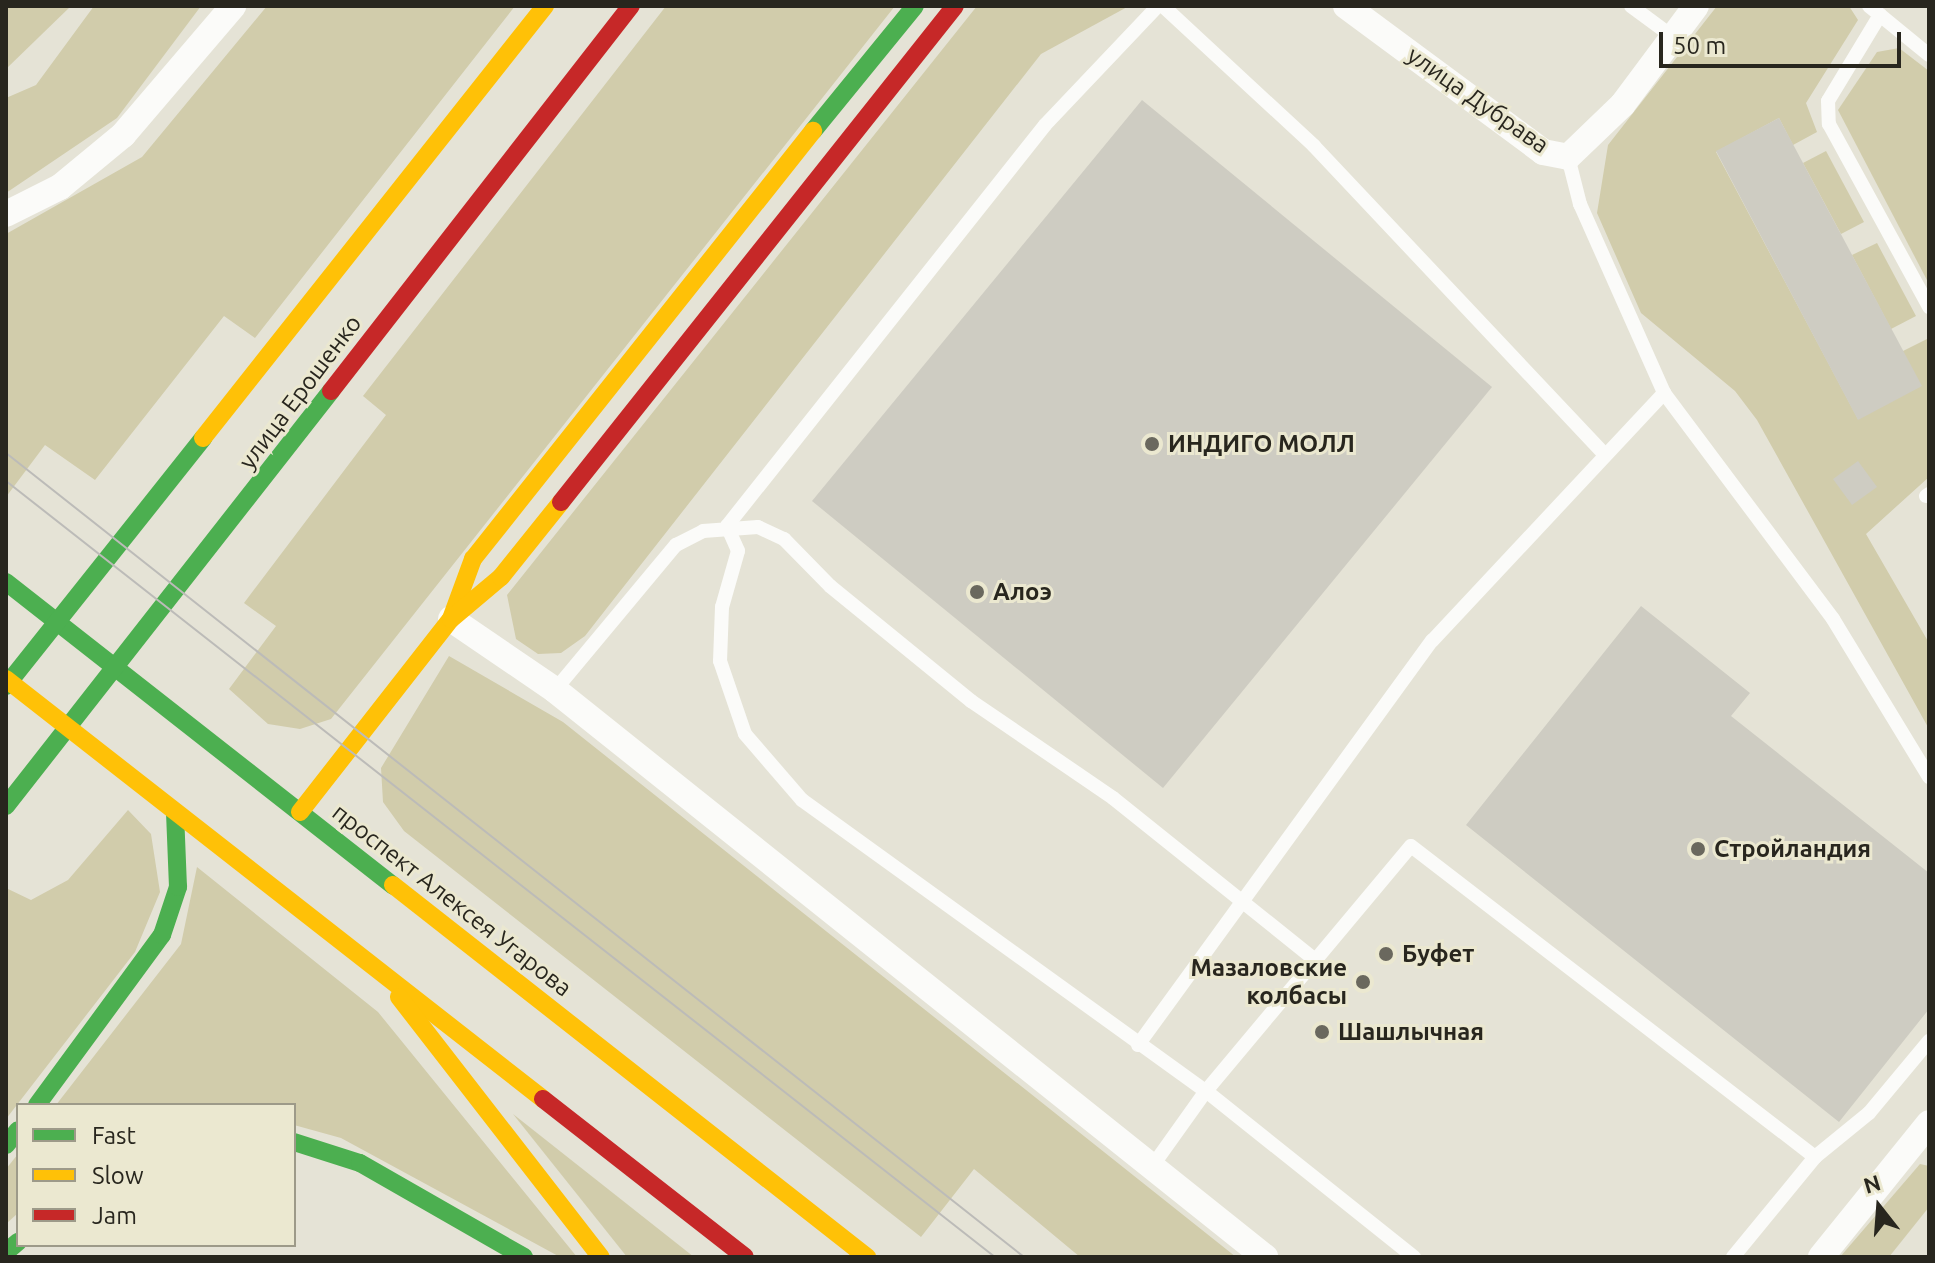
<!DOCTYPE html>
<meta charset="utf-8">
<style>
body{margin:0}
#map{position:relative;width:1935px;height:1263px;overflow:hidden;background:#e5e3d6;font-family:Ubuntu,sans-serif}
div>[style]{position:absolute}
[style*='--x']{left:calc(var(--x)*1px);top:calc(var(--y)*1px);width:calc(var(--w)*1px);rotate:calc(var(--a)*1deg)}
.green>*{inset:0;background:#d1ccab}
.building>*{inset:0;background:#ceccc2}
.lane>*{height:14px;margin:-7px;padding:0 7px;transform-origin:7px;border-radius:7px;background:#fbfbf9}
.street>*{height:26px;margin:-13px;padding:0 13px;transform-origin:13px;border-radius:13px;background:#fbfbf9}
.fast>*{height:18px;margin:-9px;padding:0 9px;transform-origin:9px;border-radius:9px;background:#4caf50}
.slow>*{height:18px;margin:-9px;padding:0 9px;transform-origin:9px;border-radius:9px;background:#ffc107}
.jam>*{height:18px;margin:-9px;padding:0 9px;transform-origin:9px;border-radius:9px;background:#c62828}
.tram>*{height:2px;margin:-1px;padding:0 1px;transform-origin:1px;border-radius:1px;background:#bcbbb8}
.dots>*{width:22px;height:22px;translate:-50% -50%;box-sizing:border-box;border:4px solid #ebe8d0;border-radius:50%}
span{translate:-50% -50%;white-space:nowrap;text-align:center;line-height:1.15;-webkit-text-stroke:6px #ebe8d0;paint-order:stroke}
.street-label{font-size:24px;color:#28261e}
.poi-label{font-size:24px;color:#28261e;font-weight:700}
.left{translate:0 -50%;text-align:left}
.right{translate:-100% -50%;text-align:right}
.frame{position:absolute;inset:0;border:8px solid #28261e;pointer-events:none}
.legend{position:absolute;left:16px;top:1103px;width:280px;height:144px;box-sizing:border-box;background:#ebe8d0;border:2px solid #9d9a89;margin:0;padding:10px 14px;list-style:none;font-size:24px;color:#28261e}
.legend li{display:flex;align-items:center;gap:16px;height:40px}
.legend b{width:40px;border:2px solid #9d9a89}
.north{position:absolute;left:1839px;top:1167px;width:80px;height:80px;-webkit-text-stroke:6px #ebe8d0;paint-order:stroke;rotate:343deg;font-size:22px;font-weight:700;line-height:32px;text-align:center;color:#28261e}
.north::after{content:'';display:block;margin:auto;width:28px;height:36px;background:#28261e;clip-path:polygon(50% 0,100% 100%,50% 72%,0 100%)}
.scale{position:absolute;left:1659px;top:32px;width:242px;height:36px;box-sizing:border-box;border:4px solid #28261e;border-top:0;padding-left:10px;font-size:24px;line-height:28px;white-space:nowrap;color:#28261e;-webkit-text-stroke:6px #ebe8d0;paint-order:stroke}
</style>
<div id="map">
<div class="green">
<i style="clip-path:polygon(6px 6px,71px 6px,6px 69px)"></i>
<i style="clip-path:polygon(94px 6px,201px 6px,117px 118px,6px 193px,6px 98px,36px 85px)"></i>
<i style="clip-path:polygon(267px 6px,515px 6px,255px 338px,224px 316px,95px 480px,45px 445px,6px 497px,6px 234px,142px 157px)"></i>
<i style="clip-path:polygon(666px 6px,895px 6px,331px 719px,300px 729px,268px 724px,229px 689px,276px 626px,244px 603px,386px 415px,363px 396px)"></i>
<i style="clip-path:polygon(977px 6px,1129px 6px,1041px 54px,585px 636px,561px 653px,538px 654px,516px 639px,507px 595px)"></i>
<i style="clip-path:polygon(1717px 6px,1849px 6px,1858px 20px,1806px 103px,1817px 132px,1793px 145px,1779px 118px,1716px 152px,1858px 419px,1903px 351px,1929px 338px,1929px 477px,1866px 534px,1929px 643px,1929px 729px,1757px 420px,1735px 391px,1641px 313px,1597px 213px,1608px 145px)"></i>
<i style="clip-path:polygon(1899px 48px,1929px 71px,1929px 284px,1838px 110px,1877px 52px)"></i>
<i style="clip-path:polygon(1826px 151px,1864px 222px,1841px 234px,1803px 163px)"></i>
<i style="clip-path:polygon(1877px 243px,1916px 316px,1891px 329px,1852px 255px)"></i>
<i style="clip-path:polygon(449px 656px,563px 722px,1236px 1257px,1080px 1257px,974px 1169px,921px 1237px,404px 831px,383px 802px,381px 768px)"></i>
<i style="clip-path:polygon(128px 810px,151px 834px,160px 892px,135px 952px,6px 1119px,6px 888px,31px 900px,68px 880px)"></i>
<i style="clip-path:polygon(197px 867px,378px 1012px,577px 1257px,560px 1257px,341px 1138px,294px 1125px,294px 1105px,56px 1105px,181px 944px)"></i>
<i style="clip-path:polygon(513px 1114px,694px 1257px,627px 1257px)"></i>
<i style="clip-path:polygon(18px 1154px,18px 1213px,6px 1224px,6px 1169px)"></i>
<i style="clip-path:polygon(1920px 1164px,1929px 1166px,1929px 1207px,1889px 1257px,1840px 1257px)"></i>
</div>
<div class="building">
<i style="clip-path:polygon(1142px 100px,1492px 387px,1163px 788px,812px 501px)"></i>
<i style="clip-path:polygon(1779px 118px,1922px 386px,1858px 420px,1716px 151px)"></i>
<i style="clip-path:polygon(1858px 461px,1877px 487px,1852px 505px,1833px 479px)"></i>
<i style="clip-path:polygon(1641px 606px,1750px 693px,1731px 716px,1929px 873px,1929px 1009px,1839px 1122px,1466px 825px)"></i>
</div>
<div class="lane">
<i style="--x:1163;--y:6;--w:206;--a:42.8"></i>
<i style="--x:1314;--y:146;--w:424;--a:46.7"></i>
<i style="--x:1631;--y:6;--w:52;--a:36.4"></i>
<i style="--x:1869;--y:6;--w:14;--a:39"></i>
<i style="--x:1880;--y:15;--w:100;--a:121.2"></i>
<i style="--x:1828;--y:101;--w:23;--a:88"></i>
<i style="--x:1829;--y:124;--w:209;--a:61.3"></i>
<i style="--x:1880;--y:15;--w:63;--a:39.2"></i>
<i style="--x:1568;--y:157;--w:49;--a:75.7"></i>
<i style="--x:1580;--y:204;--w:207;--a:66"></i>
<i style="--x:1664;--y:393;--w:282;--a:53.2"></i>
<i style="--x:1833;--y:619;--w:185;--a:58.7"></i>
<i style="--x:1926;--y:496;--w:4;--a:-34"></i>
<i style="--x:727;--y:526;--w:27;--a:66"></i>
<i style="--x:738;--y:551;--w:58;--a:105.9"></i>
<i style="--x:722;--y:607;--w:54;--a:92.1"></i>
<i style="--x:720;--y:661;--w:77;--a:71.1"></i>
<i style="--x:745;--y:734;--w:87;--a:49.2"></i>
<i style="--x:802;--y:800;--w:498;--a:35.8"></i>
<i style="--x:1206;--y:1091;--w:266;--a:38.6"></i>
<i style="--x:727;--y:526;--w:512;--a:-51.58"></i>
<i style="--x:1045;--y:125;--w:164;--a:-46.5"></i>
<i style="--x:555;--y:690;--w:189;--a:-50.2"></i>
<i style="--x:676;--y:545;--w:30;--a:-27"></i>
<i style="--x:703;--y:531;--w:55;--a:-4.2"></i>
<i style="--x:758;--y:527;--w:29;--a:25"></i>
<i style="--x:784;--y:539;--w:66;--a:45.6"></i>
<i style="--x:830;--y:586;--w:182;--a:39.2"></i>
<i style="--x:971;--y:701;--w:172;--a:34.3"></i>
<i style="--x:1113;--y:798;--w:259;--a:38.7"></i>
<i style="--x:1138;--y:1045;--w:500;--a:-54"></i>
<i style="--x:1432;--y:641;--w:340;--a:-46.9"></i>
<i style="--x:1151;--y:1168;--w:95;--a:-54.5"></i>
<i style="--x:1206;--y:1091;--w:319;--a:-50.1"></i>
<i style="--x:1411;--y:846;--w:510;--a:37.59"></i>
<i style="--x:1733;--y:1257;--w:129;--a:-50.6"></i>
<i style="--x:1815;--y:1157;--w:70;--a:-39.2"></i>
<i style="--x:1869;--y:1113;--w:94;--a:-50.2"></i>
</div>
<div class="street">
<i style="--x:1346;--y:6;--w:245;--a:36.5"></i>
<i style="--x:1543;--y:152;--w:25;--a:11"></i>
<i style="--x:1568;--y:157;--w:76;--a:-43.9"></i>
<i style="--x:1623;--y:104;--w:122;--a:-53.3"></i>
<i style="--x:6;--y:214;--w:60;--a:-26.6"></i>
<i style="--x:60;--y:187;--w:82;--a:-39.5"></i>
<i style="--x:123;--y:135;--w:170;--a:-49.5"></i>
<i style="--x:451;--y:619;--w:126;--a:34.3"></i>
<i style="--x:555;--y:690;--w:909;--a:38.61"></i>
<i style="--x:1821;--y:1257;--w:172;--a:-51.1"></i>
</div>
<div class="fast">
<i style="--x:813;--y:131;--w:161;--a:-50.8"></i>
<i style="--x:6;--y:582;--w:492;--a:38.1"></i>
<i style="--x:6;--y:686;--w:317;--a:-51.5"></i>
<i style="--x:6;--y:806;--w:527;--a:-51.93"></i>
<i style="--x:37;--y:1105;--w:211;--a:-53.7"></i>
<i style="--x:162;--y:935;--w:51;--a:-71.6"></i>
<i style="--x:178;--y:887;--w:75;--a:-92.3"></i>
<i style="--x:294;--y:1142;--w:69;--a:17.7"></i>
<i style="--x:360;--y:1163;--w:189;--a:29.8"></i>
<i style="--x:6;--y:1145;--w:19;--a:-51"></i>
<i style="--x:6;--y:1252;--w:16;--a:-40"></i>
</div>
<div class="slow">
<i style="--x:203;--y:438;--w:551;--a:-51.63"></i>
<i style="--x:452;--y:616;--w:61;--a:-69.8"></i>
<i style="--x:473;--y:559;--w:547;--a:-51.54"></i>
<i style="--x:6;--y:679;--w:682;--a:38.03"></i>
<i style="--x:300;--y:812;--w:245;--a:-52"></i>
<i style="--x:451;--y:619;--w:65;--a:-40"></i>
<i style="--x:501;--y:577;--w:96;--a:-51.3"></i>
<i style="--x:393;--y:885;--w:603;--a:38.13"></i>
<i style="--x:399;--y:997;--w:329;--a:52.2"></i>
</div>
<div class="jam">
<i style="--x:331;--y:391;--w:488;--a:-52.1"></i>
<i style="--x:561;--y:502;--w:633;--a:-51.54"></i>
<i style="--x:543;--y:1099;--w:256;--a:38"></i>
</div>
<div class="tram">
<i style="--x:6;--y:453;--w:1297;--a:38.3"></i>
<i style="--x:6;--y:481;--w:1257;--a:38.12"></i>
</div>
<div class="dots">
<i style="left:1152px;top:444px;background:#6a685e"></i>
<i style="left:977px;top:592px;background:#6a685e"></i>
<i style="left:1698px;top:849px;background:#6a685e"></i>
<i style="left:1386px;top:954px;background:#6a685e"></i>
<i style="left:1363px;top:982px;background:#6a685e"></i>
<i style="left:1322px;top:1032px;background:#6a685e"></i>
</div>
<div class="street-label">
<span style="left:1478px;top:100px;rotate:35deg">улица Дубрава</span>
<span style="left:300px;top:392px;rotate:-53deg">улица Ерошенко</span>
<span style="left:452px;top:900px;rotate:38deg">проспект Алексея Угарова</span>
</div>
<div class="poi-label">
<span class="left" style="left:1168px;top:444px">ИНДИГО МОЛЛ</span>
<span class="left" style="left:993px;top:592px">Алоэ</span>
<span class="left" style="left:1714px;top:849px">Стройландия</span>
<span class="left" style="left:1402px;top:954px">Буфет</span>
<span class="right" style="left:1347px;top:982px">Мазаловские<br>колбасы</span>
<span class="left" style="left:1338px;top:1032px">Шашлычная</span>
</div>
<div class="frame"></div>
<ul class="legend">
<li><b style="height:10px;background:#4caf50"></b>Fast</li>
<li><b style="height:10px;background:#ffc107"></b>Slow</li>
<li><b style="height:10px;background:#c62828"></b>Jam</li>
</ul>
<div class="north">N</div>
<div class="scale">50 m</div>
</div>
